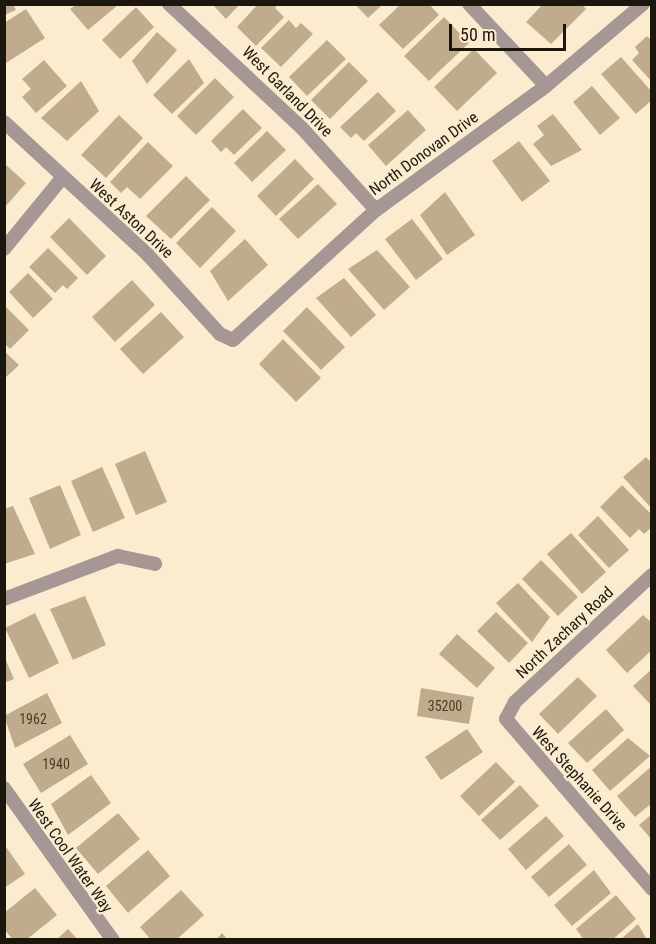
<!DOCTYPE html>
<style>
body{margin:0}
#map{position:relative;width:656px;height:944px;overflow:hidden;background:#fbecd0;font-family:"Roboto Condensed",sans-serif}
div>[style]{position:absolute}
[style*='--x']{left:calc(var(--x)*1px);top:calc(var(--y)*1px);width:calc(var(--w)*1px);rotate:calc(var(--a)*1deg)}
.building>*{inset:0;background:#c0ac8c}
.street>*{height:14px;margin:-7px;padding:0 7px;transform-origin:7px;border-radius:7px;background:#a69795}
span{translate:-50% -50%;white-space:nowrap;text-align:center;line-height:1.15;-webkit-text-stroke:4.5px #fbecd0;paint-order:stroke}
.number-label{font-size:14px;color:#453c2d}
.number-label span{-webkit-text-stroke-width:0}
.street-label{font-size:16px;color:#1c170d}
.frame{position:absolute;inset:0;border:6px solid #1c170d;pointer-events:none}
.scale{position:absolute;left:449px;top:24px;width:117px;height:27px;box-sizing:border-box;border:3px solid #1c170d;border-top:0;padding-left:8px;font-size:18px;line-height:21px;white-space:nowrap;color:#1c170d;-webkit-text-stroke:4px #fbecd0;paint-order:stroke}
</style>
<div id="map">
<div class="building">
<i style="clip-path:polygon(4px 4px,13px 4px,16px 10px,4px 15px)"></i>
<i style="clip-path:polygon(212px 4px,240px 4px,226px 19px)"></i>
<i style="clip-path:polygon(258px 4px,278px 4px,275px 8px,284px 17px,256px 46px,237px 27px)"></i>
<i style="clip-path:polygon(355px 4px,383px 4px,368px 18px)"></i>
<i style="clip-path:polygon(401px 4px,429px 4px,439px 15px,403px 49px,379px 25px)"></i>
<i style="clip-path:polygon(543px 4px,582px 4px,586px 9px,551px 44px,526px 22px)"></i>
<i style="clip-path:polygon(76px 5px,118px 5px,88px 30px,70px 9px)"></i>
<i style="clip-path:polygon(136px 7px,154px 27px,120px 59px,102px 40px)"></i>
<i style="clip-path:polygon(26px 9px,45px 38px,6px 63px,4px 23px)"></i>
<i style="clip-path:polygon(444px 17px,469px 43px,429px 81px,404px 56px)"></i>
<i style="clip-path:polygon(289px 20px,296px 28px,301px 23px,313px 34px,281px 67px,261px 48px)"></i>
<i style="clip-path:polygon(157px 32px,177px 50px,147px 84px,132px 61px)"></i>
<i style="clip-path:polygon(647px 36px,652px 41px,652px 82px,632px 60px,639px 53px,635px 47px)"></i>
<i style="clip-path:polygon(327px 40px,346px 59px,307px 96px,289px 77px)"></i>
<i style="clip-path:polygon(474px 49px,497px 73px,457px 111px,434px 87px)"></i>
<i style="clip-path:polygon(621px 57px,652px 92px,652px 100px,636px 114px,601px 74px)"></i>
<i style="clip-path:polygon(189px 59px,204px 83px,172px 114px,153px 95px)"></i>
<i style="clip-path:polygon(44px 60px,67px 86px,36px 113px,22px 97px,31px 89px,22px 79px)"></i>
<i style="clip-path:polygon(349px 62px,368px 81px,330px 119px,311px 100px)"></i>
<i style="clip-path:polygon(215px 78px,234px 97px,196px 135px,177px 116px)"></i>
<i style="clip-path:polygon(81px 81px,99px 111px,67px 141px,41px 118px)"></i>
<i style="clip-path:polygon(592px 86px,620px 118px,600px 135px,573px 102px)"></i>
<i style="clip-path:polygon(378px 92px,396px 111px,364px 141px,356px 133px,351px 138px,340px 127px)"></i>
<i style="clip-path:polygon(243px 109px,262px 128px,234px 155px,226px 147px,221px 152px,211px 141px)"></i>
<i style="clip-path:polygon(408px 110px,426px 130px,386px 166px,368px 145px)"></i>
<i style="clip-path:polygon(553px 114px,582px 150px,551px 166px,533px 144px,544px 135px,537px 126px)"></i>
<i style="clip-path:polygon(119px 115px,143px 138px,106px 178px,81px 155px)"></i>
<i style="clip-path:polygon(267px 131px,286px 150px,252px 182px,234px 163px)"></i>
<i style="clip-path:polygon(519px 141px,550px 181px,522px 202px,492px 161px)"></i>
<i style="clip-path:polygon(148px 142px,173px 166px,140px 199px,127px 187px,121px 193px,110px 182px)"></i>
<i style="clip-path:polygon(295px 159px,314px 179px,276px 216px,257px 196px)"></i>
<i style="clip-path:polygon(5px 164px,26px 183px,5px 207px)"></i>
<i style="clip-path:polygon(186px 176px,210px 200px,171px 239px,146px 216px)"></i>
<i style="clip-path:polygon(318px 184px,337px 204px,298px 239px,279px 219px)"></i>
<i style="clip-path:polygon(445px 192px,475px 235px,447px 255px,420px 215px)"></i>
<i style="clip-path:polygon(212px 207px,236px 231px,200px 268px,176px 243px)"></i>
<i style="clip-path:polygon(69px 218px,106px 256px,87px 275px,50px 237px)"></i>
<i style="clip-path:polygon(412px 219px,443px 259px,416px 280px,385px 239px)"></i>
<i style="clip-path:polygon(245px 239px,268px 265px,228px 301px,210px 271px)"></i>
<i style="clip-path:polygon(48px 248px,78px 278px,67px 289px,63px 285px,55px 293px,29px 267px)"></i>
<i style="clip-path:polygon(377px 250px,410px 287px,384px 310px,348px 269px)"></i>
<i style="clip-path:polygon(28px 273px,53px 299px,33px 318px,9px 292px)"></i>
<i style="clip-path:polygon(344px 278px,376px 315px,351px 337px,316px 298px)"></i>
<i style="clip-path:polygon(132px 280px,155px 305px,115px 342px,92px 317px)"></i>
<i style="clip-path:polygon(4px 305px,29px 330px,10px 349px,4px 343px)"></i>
<i style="clip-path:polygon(307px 307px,345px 347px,321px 370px,283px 331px)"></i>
<i style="clip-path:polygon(161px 312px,184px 337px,143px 374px,120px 349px)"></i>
<i style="clip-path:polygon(283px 339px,321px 378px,296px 402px,259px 364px)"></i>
<i style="clip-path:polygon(4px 351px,19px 365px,4px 379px)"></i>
<i style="clip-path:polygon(145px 451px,167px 502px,136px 515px,115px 464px)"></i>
<i style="clip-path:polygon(646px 457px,652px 463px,652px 509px,623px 477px)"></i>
<i style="clip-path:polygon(102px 467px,125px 518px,93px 532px,71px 481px)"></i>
<i style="clip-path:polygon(60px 485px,81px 535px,50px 549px,29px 498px)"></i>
<i style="clip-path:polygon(622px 485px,652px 515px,652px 527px,644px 534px,639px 529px,630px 538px,600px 507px)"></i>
<i style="clip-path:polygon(13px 506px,35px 554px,4px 564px,4px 509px)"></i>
<i style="clip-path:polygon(598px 516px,629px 550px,609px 568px,578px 535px)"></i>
<i style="clip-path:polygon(571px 533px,606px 572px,582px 594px,547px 554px)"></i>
<i style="clip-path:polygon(541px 560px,578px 597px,558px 616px,522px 579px)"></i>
<i style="clip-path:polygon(518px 583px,550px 617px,532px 642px,496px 603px)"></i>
<i style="clip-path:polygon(85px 596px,106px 645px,73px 660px,50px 609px)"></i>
<i style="clip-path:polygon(496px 612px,528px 643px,509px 663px,477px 631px)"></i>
<i style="clip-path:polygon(35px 613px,59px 663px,29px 678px,5px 628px)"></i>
<i style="clip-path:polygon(643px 615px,652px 623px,652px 650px,627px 673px,606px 650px)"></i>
<i style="clip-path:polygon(457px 634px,495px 668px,477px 688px,439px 654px)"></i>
<i style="clip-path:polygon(4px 656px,14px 679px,4px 683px)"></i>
<i style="clip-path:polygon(652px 669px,652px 706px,633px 686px)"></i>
<i style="clip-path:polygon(578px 677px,597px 696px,558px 734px,539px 714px)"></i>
<i style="clip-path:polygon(421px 688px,474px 697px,469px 724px,417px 716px)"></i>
<i style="clip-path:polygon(47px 693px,62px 723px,15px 748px,4px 716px)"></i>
<i style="clip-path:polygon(606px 709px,624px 730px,587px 763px,568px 743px)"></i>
<i style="clip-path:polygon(467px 729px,483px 752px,441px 780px,425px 757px)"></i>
<i style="clip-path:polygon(70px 735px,88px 764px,41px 793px,23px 764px)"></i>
<i style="clip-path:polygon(628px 738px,650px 756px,610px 791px,592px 770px)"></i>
<i style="clip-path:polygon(496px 762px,515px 782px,479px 816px,460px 796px)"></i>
<i style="clip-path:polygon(652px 766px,652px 803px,635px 817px,617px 796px)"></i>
<i style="clip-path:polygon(91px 775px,111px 803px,68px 835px,51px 804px)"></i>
<i style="clip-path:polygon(520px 785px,539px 806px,500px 840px,481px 820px)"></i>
<i style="clip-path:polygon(118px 813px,140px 839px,98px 874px,76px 848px)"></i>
<i style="clip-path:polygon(652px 814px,652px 840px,639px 825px)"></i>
<i style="clip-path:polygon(546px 816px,564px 836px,526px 870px,508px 849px)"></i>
<i style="clip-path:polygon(4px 844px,25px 874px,4px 888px)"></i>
<i style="clip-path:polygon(569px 844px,587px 865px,549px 897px,531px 877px)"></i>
<i style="clip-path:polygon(148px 850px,170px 876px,128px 913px,106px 886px)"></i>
<i style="clip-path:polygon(594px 870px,611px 893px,572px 926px,554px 905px)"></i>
<i style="clip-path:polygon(35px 888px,57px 915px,26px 940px,13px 940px,4px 929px,4px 913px)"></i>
<i style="clip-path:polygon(181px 890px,204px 915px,176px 940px,151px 940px,140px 927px)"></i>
<i style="clip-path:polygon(616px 895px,636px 919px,612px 940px,584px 940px,576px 929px)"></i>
<i style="clip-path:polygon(638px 924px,647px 940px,620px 940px)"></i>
<i style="clip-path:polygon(68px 929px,78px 940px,56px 940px)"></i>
<i style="clip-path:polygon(222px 933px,228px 940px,216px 940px)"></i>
</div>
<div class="street">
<i style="--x:169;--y:4;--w:180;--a:43"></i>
<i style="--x:301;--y:127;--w:112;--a:47.9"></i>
<i style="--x:469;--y:4;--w:112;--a:46.8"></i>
<i style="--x:4;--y:122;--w:196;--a:42.7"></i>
<i style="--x:148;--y:255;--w:107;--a:47.7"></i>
<i style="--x:220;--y:334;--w:14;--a:25"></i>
<i style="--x:233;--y:340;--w:193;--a:-42.3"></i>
<i style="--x:376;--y:210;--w:210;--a:-36.1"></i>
<i style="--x:546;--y:86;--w:127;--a:-40.2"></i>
<i style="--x:4;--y:249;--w:93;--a:-50.7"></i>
<i style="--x:652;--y:575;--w:187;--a:137.2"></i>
<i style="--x:515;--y:702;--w:19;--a:118"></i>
<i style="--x:506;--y:719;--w:224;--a:49.3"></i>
<i style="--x:4;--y:599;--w:122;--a:-20.7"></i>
<i style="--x:118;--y:556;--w:38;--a:12"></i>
<i style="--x:4;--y:788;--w:187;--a:54.4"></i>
</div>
<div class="number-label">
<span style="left:445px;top:706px">35200</span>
<span style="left:33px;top:719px">1962</span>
<span style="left:56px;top:764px">1940</span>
</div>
<div class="street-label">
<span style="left:287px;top:92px;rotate:45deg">West Garland Drive</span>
<span style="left:424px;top:154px;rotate:-36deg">North Donovan Drive</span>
<span style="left:131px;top:219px;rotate:43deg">West Aston Drive</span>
<span style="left:565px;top:633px;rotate:-43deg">North Zachary Road</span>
<span style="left:579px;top:779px;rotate:48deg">West Stephanie Drive</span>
<span style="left:70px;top:856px;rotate:55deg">West Cool Water Way</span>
</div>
<div class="frame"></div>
<div class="scale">50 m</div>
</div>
